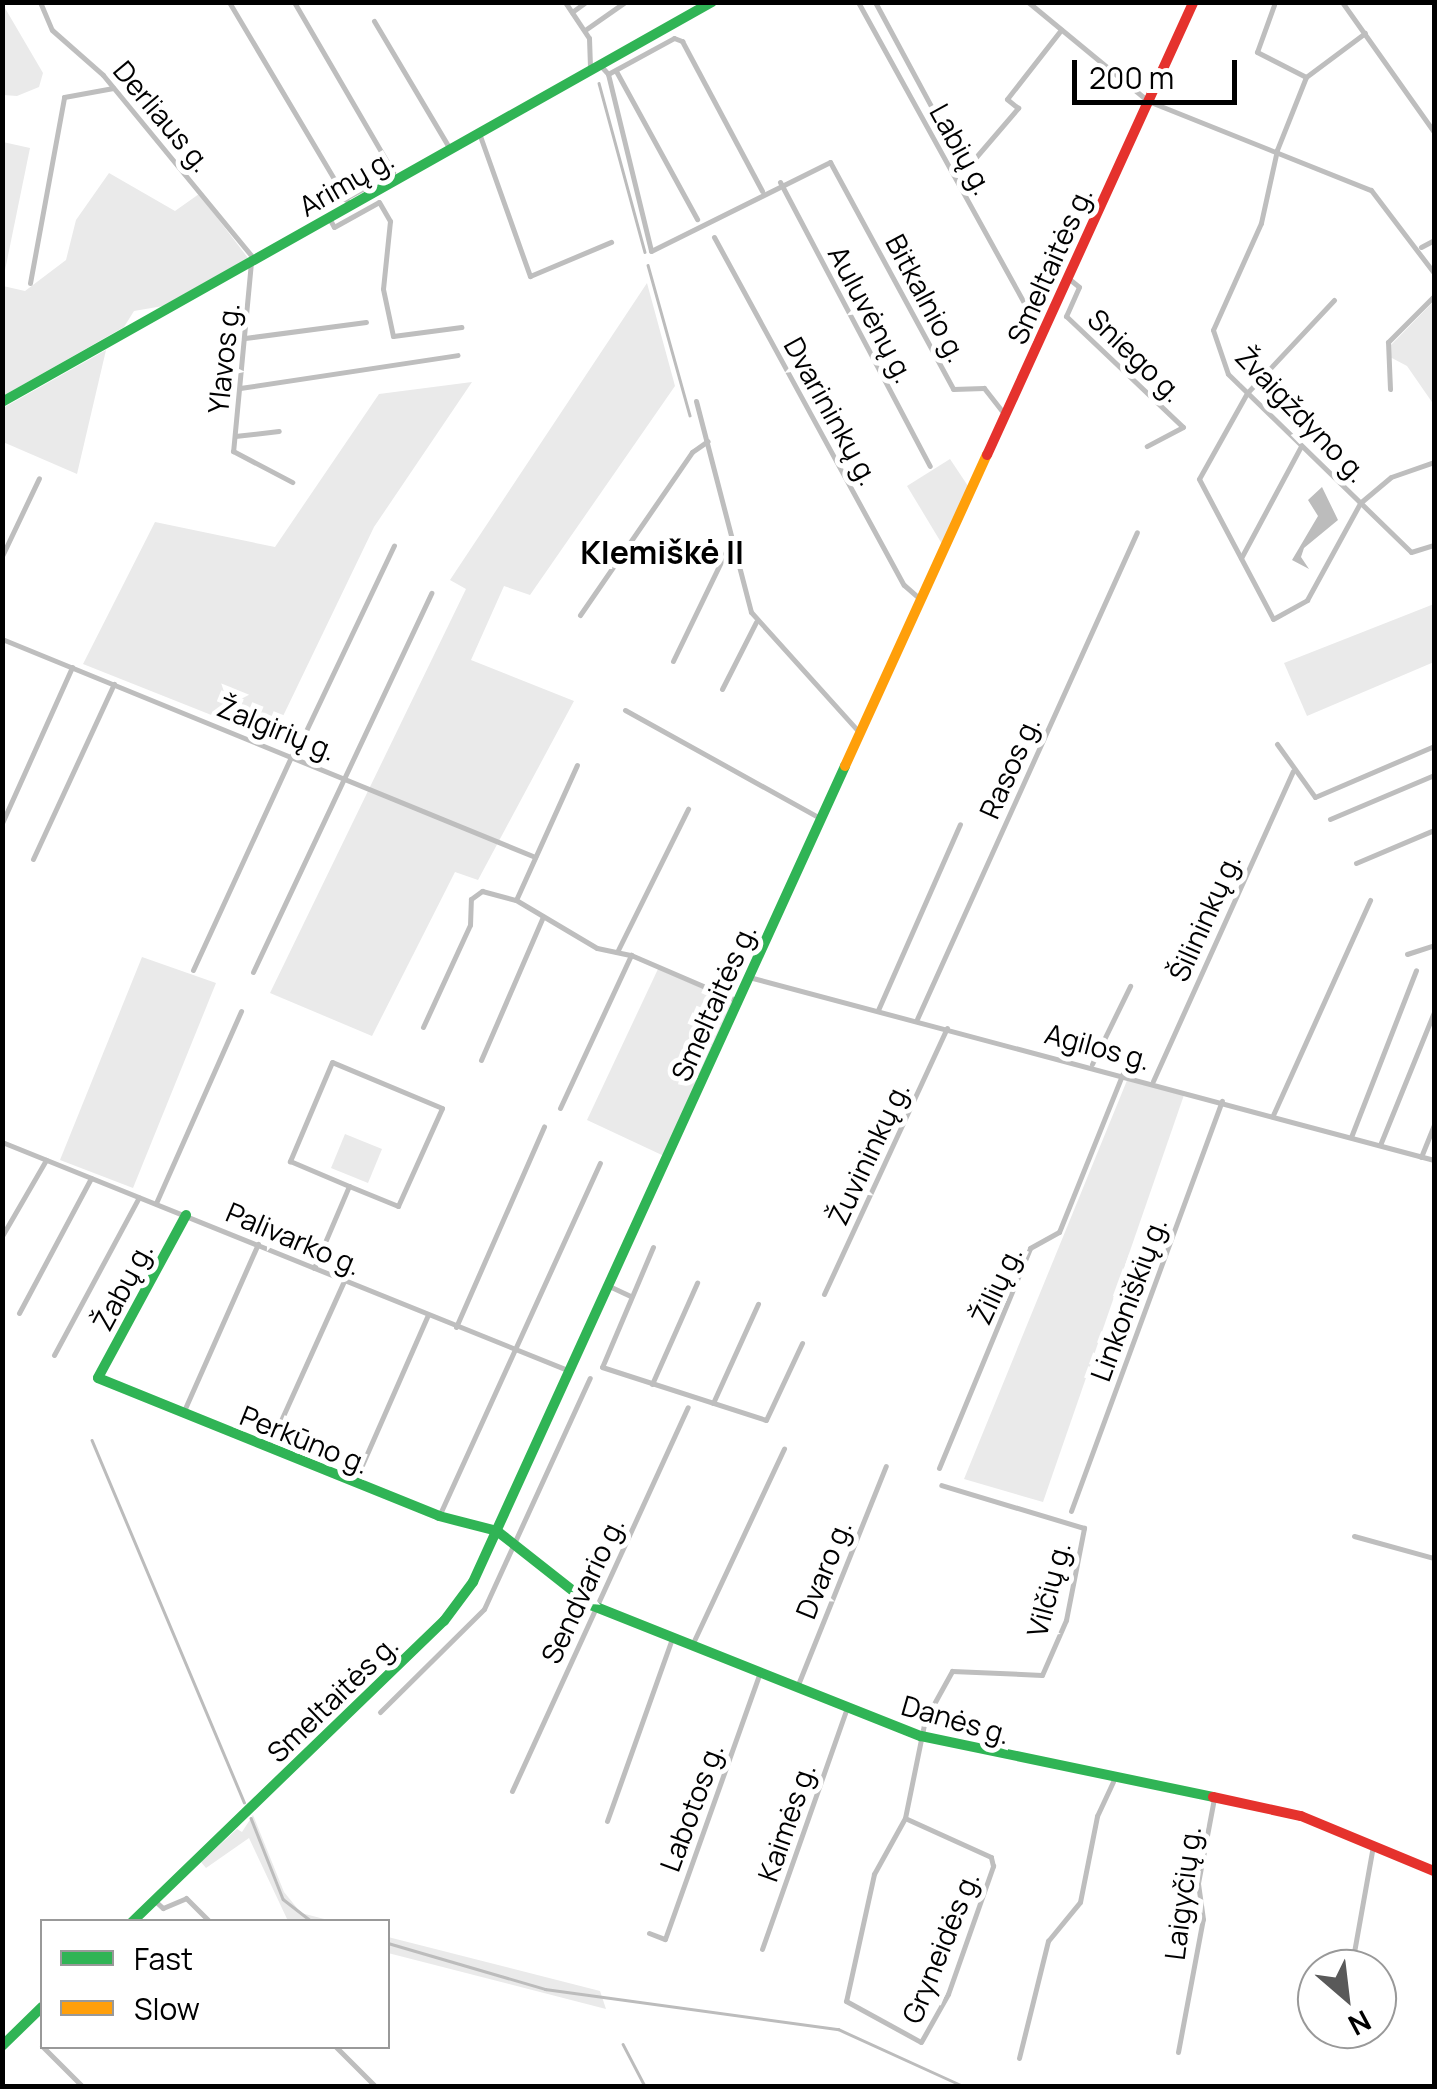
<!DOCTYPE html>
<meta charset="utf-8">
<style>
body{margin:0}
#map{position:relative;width:1437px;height:2089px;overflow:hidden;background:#fff;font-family:Manrope,sans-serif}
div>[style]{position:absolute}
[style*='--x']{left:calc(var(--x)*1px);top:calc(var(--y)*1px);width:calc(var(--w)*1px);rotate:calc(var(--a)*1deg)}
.green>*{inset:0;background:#eaeaea}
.water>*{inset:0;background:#bcbcbc}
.stream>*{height:2.5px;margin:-1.25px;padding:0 1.25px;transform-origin:1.25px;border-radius:1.25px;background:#bcbcbc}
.street>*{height:5px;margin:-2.5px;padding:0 2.5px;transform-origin:2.5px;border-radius:2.5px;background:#bebebe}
.fast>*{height:10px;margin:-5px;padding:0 5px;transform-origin:5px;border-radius:5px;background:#30b455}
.slow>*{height:10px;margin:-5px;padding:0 5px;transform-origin:5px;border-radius:5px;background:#ff9f0a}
.jam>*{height:10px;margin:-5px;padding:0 5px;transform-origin:5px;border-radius:5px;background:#e5322d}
span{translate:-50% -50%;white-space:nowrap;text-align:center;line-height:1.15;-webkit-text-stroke:10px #fff;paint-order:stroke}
.street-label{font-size:28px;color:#000}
.quarter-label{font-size:32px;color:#000;font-weight:700}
.frame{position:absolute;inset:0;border:5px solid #000;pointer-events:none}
.legend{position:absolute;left:40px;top:1919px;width:350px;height:130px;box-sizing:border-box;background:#fff;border:2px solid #999;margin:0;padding:12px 18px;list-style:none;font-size:30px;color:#000}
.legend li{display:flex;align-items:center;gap:20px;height:50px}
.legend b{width:50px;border:2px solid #999}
.north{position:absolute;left:1297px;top:1949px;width:100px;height:100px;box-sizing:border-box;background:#fff;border:2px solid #999;border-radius:50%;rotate:152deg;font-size:28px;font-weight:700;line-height:40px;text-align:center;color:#000}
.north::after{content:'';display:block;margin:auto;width:35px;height:45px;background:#595959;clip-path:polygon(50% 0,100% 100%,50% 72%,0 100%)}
.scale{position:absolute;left:1072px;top:60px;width:165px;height:45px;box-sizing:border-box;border:5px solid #000;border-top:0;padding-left:12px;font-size:30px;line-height:35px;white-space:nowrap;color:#000;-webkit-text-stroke:8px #fff;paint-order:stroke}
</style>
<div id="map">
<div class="green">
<i style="clip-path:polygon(2px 3px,43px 73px,39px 87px,17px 96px,3px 95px)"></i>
<i style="clip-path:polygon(3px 142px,30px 148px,3px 280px,2px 142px)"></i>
<i style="clip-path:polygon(109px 173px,175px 211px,199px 194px,248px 258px,163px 306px,134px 311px,124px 327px,3px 396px,3px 286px,25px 291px,66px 260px,76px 220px)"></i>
<i style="clip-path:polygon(647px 283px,675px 386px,530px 595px,504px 586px,471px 660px,574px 701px,478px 880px,455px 872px,372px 1036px,270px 993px,466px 589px,450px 580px)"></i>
<i style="clip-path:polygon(1434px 301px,1434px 405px,1407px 366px,1390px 357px,1390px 346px)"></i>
<i style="clip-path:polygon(106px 350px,77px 474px,3px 442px,3px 408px)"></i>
<i style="clip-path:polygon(472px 382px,374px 527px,272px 739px,83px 664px,155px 522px,275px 547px,379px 394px)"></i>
<i style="clip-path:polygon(950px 459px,968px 486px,942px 544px,907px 486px)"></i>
<i style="clip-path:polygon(1434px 604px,1434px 662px,1307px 716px,1284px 663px)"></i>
<i style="clip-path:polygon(142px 957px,216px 983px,133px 1188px,60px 1160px)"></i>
<i style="clip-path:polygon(658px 969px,734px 1002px,664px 1156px,587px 1120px)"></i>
<i style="clip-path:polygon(1128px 1078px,1184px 1095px,1043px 1502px,964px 1479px)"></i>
<i style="clip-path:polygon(345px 1134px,382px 1149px,368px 1183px,331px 1168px)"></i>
<i style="clip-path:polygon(253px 1815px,284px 1892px,301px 1913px,332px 1921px,288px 1921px,249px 1838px,206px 1868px,201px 1862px,237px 1829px,242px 1832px)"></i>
<i style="clip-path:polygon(388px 1937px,600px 1991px,606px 2009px,388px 1953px)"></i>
</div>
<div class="water">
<i style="clip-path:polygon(1322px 487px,1338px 520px,1304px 548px,1301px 557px,1309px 569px,1292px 560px,1318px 516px,1308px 500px)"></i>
</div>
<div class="stream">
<i style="--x:599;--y:83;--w:175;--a:74.8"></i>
<i style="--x:648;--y:265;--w:156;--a:74.4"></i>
<i style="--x:92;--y:1440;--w:393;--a:67.2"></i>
<i style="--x:251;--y:1818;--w:87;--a:68.4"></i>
<i style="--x:283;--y:1899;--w:37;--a:38"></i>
<i style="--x:388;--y:1943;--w:164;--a:16.3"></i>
<i style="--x:545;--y:1989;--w:296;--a:7.8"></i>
<i style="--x:838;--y:2029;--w:137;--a:24.5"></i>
<i style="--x:623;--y:2044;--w:47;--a:62.4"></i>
</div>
<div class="street">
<i style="--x:40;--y:2;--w:30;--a:67"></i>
<i style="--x:52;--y:30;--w:68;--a:41.4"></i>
<i style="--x:103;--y:75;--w:238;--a:50.6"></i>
<i style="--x:229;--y:2;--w:237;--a:59.3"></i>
<i style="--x:294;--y:2;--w:197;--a:59.8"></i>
<i style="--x:393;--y:172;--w:56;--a:151.1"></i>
<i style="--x:565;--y:2;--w:43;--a:56.3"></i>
<i style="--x:589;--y:38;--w:32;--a:88"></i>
<i style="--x:858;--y:2;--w:359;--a:61.1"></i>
<i style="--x:875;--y:2;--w:135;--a:61.7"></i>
<i style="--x:1028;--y:2;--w:156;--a:39.5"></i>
<i style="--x:1148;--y:101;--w:240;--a:21.8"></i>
<i style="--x:1371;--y:190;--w:104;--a:52.8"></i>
<i style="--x:1342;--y:2;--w:159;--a:54.7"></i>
<i style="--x:1274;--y:5;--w:50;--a:109.9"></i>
<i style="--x:1257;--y:52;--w:55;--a:27"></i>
<i style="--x:572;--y:12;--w:17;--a:-36"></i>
<i style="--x:374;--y:21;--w:149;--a:59.3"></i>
<i style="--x:585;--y:30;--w:49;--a:-35"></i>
<i style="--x:1365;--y:33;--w:74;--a:143.3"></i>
<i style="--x:1306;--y:77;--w:79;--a:111.7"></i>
<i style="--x:1277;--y:150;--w:75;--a:102.4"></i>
<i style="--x:1261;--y:223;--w:117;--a:114.2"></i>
<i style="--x:1213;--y:330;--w:46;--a:71.2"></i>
<i style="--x:1228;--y:374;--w:255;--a:44.2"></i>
<i style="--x:1411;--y:552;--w:24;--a:-17"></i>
<i style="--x:600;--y:65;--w:12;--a:48"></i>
<i style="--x:608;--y:74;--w:75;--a:-28.6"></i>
<i style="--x:674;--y:38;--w:9;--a:21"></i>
<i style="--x:682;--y:41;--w:170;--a:61.9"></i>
<i style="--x:616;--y:71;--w:169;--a:61.3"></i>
<i style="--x:608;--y:74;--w:182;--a:76.3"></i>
<i style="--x:651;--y:251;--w:200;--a:-26.4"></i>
<i style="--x:830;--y:162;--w:258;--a:61.5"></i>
<i style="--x:953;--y:389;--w:31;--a:-2"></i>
<i style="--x:984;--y:388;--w:34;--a:52"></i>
<i style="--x:479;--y:133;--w:152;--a:70.4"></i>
<i style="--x:530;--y:276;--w:88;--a:-22.8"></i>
<i style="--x:976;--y:157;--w:65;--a:-49.4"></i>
<i style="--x:1018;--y:108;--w:14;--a:-141"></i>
<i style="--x:1007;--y:99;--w:88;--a:-52"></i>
<i style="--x:780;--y:182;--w:321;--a:62.2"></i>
<i style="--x:329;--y:218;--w:10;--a:61"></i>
<i style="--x:334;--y:227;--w:51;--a:-29.1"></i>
<i style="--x:379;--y:202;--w:22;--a:60"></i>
<i style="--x:390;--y:221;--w:68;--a:95.9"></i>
<i style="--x:383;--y:289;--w:48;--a:78"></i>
<i style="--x:393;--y:336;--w:69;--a:-7.5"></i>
<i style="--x:714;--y:237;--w:396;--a:61.4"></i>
<i style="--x:904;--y:585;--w:23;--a:41"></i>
<i style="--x:1421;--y:247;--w:15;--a:-28"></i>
<i style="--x:251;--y:262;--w:190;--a:95.4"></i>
<i style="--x:233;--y:451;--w:67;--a:27.7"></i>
<i style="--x:1068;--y:278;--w:14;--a:39"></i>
<i style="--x:1079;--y:287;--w:32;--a:114"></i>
<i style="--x:1066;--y:316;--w:161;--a:43.5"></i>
<i style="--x:1183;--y:427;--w:41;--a:152.2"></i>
<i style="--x:30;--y:283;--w:189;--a:-79.6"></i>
<i style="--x:64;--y:97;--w:50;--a:-10.4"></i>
<i style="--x:1334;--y:300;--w:127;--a:133.1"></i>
<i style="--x:1247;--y:393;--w:98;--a:119.2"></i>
<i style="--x:1199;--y:479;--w:158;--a:62.1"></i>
<i style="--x:1273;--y:619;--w:39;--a:-29"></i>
<i style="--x:1307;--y:600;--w:111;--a:-61.3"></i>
<i style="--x:1360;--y:503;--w:40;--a:-40"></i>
<i style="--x:1391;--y:477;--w:46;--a:-19.2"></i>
<i style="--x:245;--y:338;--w:122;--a:-7.5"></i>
<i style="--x:240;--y:388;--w:220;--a:-8.6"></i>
<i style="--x:1390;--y:389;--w:47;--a:-92.4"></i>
<i style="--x:1388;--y:342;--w:65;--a:-45"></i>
<i style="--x:696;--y:401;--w:218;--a:75.4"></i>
<i style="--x:751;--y:612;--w:163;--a:48"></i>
<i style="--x:235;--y:436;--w:44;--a:-6.5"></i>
<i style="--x:2;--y:556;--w:86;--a:-64.6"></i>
<i style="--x:1241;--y:558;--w:127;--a:-61.8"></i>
<i style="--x:580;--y:615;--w:198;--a:-55.5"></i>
<i style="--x:692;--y:452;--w:19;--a:-35"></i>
<i style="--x:2;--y:639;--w:576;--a:22.24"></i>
<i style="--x:673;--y:661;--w:136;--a:-64.2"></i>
<i style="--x:722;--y:689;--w:75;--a:-63.1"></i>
<i style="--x:625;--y:710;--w:223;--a:29"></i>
<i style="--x:1277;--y:744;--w:65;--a:54.4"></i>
<i style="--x:1315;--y:797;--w:129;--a:-23.2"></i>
<i style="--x:294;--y:756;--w:233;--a:-64.6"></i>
<i style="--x:1330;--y:819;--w:113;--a:-22.9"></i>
<i style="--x:2;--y:823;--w:171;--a:-65.8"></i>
<i style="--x:33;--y:859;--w:193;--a:-65.2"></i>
<i style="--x:1356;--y:863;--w:85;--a:-22.9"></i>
<i style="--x:516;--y:900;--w:148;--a:-65.7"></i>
<i style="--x:617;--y:952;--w:160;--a:-63.6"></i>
<i style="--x:1407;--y:954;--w:28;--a:-18"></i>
<i style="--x:193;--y:970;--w:237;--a:-65.3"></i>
<i style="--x:253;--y:972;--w:419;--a:-64.8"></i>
<i style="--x:749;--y:977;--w:709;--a:14.96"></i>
<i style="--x:878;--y:1010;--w:203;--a:-66.2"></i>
<i style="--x:917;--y:1019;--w:534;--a:-65.69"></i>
<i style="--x:423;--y:1027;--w:112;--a:-65.3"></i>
<i style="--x:470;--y:925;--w:26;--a:-88"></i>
<i style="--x:471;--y:899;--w:14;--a:-36"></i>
<i style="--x:482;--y:891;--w:35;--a:15"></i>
<i style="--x:516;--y:900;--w:94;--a:30.7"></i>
<i style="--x:597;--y:948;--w:35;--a:12"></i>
<i style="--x:631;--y:955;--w:116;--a:23.3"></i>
<i style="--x:481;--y:1060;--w:156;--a:-66.6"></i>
<i style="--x:1092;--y:1064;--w:87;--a:-64"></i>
<i style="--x:1153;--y:1081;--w:340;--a:-65.7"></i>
<i style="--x:560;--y:1108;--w:169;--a:-65.1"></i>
<i style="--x:1273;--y:1115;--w:236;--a:-65.7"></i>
<i style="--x:1351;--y:1137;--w:179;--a:-68.7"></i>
<i style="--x:2;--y:1142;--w:612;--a:21.96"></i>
<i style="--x:1380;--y:1145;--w:144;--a:-67.9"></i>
<i style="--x:1421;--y:1157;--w:35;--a:-68"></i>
<i style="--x:156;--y:1203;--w:210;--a:-66.1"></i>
<i style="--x:2;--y:1236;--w:88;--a:-59.9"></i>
<i style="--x:653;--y:1247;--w:130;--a:113"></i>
<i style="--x:602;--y:1367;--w:172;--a:17.9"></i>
<i style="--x:766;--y:1420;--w:85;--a:-64.9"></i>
<i style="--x:314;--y:1268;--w:89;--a:-66.9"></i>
<i style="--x:349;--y:1186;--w:53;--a:22.2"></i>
<i style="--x:398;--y:1206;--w:107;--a:-65.8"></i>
<i style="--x:442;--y:1108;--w:119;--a:-157.3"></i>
<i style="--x:332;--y:1062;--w:108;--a:113"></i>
<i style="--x:290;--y:1161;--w:64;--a:23"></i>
<i style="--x:609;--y:1286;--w:23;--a:25"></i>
<i style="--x:824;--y:1294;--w:293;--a:-65.2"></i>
<i style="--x:19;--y:1313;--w:153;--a:-61.9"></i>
<i style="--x:456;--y:1327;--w:219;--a:-66.3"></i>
<i style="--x:54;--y:1355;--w:179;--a:-61.7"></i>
<i style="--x:652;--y:1384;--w:111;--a:-66"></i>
<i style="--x:713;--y:1403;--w:109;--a:-65.6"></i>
<i style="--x:183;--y:1413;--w:185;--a:-66.1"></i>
<i style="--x:269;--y:1447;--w:182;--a:-65.7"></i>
<i style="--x:939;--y:1468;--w:238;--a:-67.5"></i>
<i style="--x:1030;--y:1248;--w:33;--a:-29"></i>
<i style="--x:1059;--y:1232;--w:171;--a:-68.1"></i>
<i style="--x:355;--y:1481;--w:181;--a:-66.3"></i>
<i style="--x:1071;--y:1511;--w:437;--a:-69.8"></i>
<i style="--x:439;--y:1516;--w:388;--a:-65.5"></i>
<i style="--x:1354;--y:1536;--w:83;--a:15.4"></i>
<i style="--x:692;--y:1645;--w:217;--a:-64.9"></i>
<i style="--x:797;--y:1687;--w:238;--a:-68.1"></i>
<i style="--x:380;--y:1712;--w:146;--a:-44.7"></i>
<i style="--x:484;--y:1609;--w:254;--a:-65.4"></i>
<i style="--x:512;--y:1791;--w:422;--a:-65.4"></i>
<i style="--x:905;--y:1818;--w:64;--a:119"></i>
<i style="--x:874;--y:1874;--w:130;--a:102.4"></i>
<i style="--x:846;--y:2001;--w:85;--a:28.7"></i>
<i style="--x:921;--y:2042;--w:55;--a:-60.6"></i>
<i style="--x:948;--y:1994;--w:136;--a:-70.6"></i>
<i style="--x:993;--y:1866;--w:9;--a:-103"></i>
<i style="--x:991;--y:1857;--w:94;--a:-155.6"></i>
<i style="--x:905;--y:1818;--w:100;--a:-78.5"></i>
<i style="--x:925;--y:1720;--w:56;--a:-61.1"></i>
<i style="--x:952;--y:1671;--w:90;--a:2.5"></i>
<i style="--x:1042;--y:1675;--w:60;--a:-66.4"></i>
<i style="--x:1066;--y:1620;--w:94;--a:-78.9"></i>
<i style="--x:1084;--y:1528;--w:149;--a:-163.3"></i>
<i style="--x:607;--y:1821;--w:194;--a:-70.4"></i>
<i style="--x:154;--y:1900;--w:12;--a:42"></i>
<i style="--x:163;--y:1908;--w:25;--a:-23"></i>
<i style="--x:186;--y:1898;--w:34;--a:45"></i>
<i style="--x:649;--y:1933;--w:17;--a:21"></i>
<i style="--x:665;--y:1939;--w:283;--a:-70.4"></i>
<i style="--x:762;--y:1949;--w:256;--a:-70.6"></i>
<i style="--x:1351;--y:1969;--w:125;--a:-79.9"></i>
<i style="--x:42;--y:2029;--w:17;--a:90"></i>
<i style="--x:42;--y:2046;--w:57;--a:45"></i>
<i style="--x:335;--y:2046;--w:57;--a:45"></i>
<i style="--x:1178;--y:2052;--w:135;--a:-79.4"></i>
<i style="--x:1203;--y:1919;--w:36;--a:-98"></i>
<i style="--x:1198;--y:1883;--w:86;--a:-79.3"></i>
<i style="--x:1019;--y:2058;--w:121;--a:-76.1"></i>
<i style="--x:1048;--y:1941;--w:50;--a:-50.6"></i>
<i style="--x:1080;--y:1902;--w:88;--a:-78.8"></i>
<i style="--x:1097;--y:1816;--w:38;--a:-65"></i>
</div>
<div class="fast">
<i style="--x:2;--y:402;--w:815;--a:-29.4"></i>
<i style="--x:186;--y:1215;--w:185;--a:118.4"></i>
<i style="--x:98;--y:1378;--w:368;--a:22"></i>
<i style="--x:439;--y:1516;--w:60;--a:14.5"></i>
<i style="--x:497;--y:1531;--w:120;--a:38.2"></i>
<i style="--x:591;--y:1605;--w:355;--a:21.7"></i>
<i style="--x:921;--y:1736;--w:298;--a:11.8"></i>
<i style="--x:132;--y:1922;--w:434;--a:-44"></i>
<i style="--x:444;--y:1621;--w:49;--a:-53.4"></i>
<i style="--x:473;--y:1582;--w:897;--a:-65.49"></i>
<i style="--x:2;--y:2046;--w:56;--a:-44.3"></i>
</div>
<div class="slow">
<i style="--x:845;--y:766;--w:342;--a:-65.5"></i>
</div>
<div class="jam">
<i style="--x:987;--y:455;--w:498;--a:-65.5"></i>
<i style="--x:1213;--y:1797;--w:90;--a:12.2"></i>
<i style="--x:1301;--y:1816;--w:144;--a:22.5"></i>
</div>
<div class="street-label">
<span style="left:163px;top:116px;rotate:50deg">Derliaus g.</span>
<span style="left:962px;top:149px;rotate:61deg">Labių g.</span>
<span style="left:346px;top:182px;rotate:-30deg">Arimų g.</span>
<span style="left:1049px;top:265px;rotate:-66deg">Smeltaitės g.</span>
<span style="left:927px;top:298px;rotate:62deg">Bitkalnio g.</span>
<span style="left:872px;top:314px;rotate:62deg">Auluvėnų g.</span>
<span style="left:1136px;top:355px;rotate:44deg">Sniego g.</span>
<span style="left:223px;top:358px;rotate:-84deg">Ylavos g.</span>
<span style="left:832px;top:411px;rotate:61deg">Dvarininkų g.</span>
<span style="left:1302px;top:414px;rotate:46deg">Žvaigždyno g.</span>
<span style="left:277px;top:728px;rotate:22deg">Žalgirių g.</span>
<span style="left:1009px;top:767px;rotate:-66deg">Rasos g.</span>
<span style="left:1204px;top:917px;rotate:-66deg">Šilininkų g.</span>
<span style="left:713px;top:1002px;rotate:-66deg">Smeltaitės g.</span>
<span style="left:1098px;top:1046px;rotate:15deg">Agilos g.</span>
<span style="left:868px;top:1153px;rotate:-65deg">Žuvininkų g.</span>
<span style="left:294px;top:1238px;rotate:23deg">Palivarko g.</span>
<span style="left:996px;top:1285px;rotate:-65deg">Žilių g.</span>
<span style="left:122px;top:1286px;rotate:-62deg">Žabų g.</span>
<span style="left:1128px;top:1299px;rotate:-70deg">Linkoniškių g.</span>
<span style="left:305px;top:1439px;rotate:22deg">Perkūno g.</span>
<span style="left:823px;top:1569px;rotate:-68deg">Dvaro g.</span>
<span style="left:1048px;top:1589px;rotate:-75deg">Vilčių g.</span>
<span style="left:582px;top:1590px;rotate:-65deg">Sendvario g.</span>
<span style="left:332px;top:1698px;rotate:-44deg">Smeltaitės g.</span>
<span style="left:956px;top:1719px;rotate:16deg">Danės g.</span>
<span style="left:691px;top:1807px;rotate:-70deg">Labotos g.</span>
<span style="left:786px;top:1822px;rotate:-71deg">Kaimės g.</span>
<span style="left:1182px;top:1893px;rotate:-83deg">Laigyčių g.</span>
<span style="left:940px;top:1947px;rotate:-68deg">Gryneidės g.</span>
</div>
<div class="quarter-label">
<span style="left:662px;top:552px">Klemiškė II</span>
</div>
<div class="frame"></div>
<ul class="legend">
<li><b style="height:12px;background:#30b455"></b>Fast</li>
<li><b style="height:12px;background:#ff9f0a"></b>Slow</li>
</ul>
<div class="north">N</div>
<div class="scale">200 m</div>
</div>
